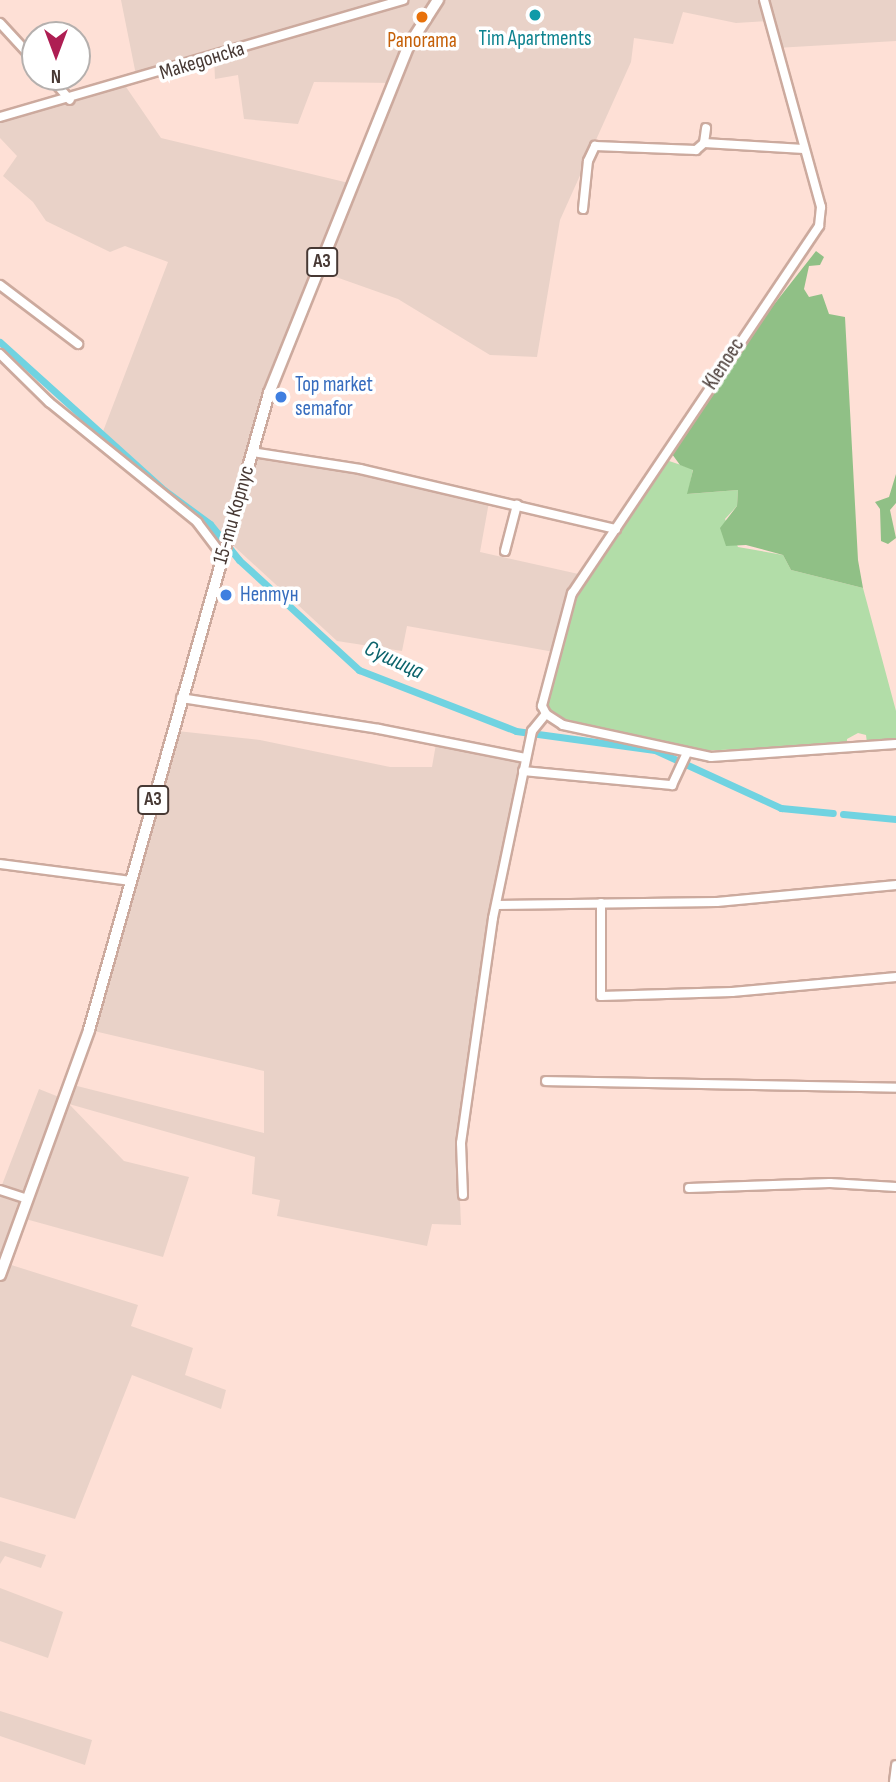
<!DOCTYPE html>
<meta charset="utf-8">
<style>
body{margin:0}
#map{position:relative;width:896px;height:1782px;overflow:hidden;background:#fee0d6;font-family:"Sofia Sans Condensed",sans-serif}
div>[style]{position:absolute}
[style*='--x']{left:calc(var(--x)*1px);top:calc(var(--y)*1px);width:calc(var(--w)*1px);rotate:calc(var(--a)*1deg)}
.industrial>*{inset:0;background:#e9d2c8}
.green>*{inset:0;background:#b2dda8}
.forest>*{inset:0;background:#90c086}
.canal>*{height:7px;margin:-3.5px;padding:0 3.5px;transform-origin:3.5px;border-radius:3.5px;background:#70d3e1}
.roads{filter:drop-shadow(2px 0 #ccaa9e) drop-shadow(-2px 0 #ccaa9e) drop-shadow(0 2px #ccaa9e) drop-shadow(0 -2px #ccaa9e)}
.minor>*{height:8px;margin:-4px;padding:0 4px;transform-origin:4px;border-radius:4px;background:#fff}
.major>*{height:10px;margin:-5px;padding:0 5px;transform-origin:5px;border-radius:5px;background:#fff}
.dots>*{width:19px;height:19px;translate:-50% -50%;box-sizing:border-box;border:4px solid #fff;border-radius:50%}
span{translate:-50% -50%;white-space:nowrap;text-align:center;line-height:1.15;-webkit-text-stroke:7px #fff;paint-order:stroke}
.shield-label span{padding:2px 5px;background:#fff;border:2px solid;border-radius:5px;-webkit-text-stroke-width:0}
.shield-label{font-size:19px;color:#473934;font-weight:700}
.culture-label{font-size:21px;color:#0d838f}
.food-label{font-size:21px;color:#c56008}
.street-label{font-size:21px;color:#473934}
.shop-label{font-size:21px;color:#366cbe}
.left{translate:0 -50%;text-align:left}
.water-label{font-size:23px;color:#0c636c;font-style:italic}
.north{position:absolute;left:21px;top:21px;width:70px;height:70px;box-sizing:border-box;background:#fff;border:2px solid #b5b0ae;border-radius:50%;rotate:180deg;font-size:19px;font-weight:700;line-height:28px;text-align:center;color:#473934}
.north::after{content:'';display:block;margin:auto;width:24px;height:32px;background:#ae1e53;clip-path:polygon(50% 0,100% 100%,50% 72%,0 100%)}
</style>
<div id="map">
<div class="industrial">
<i style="clip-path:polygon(121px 0,896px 0,896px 41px,776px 48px,769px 21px,736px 23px,683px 12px,673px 44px,634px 38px,631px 62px,560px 220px,537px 357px,490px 355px,398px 299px,319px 271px,252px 451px,329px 463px,489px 502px,480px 552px,583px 575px,572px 593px,554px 652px,407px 626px,402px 651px,337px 641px,210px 524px,102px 434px,168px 262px,125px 246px,110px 252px,46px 221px,33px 202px,3px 176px,17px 156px,0 138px,0 117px,124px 84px,161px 138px,353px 184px,395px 83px,314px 82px,298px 124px,244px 119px,238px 75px,215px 79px,214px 57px,137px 80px)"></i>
<i style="clip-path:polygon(177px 731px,260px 740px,390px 767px,432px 767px,436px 744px,520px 763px,457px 1129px,461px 1225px,432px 1224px,427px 1246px,277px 1216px,280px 1200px,252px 1194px,255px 1157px,69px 1104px,124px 1161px,189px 1177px,163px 1257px,22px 1218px,5px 1263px,138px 1305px,131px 1326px,193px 1348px,185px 1375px,226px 1390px,221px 1409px,132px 1375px,75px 1519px,0 1497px,0 1190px,39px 1089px,64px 1099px,73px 1085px,264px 1133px,264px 1071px,94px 1031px)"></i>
<i style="clip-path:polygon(0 1541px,46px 1555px,41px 1568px,5px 1556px,0 1564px)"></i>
<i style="clip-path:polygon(0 1588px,63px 1612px,48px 1658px,0 1641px)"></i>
<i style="clip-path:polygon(0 1711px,92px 1740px,85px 1765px,0 1736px)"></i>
</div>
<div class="green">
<i style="clip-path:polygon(666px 460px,693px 469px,688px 494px,738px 490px,737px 506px,725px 519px,738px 547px,783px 555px,791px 570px,863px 588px,896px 711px,896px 740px,867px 743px,866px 735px,858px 733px,847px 739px,847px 744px,698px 751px,556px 717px,549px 708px,548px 693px,576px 598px)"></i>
</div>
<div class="forest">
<i style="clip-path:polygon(816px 251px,824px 257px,820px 265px,809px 266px,804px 289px,809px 297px,822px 294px,829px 314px,845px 317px,858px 560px,863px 588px,791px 570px,783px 555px,746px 545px,726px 546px,720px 528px,737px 506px,738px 490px,687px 494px,693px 470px,680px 465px,672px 454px,761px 321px)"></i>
<i style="clip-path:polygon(896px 474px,896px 503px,890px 510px,896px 538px,888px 544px,881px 541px,880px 509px,875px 502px,889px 497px)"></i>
</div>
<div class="canal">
<i style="--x:0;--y:342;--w:221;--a:42.1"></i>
<i style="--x:164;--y:490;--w:57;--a:36.5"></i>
<i style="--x:210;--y:524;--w:46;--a:51.1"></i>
<i style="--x:239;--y:560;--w:163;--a:42.5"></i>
<i style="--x:359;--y:670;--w:168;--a:21.2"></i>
<i style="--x:516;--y:731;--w:140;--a:7.8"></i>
<i style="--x:655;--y:750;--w:139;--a:24.7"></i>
<i style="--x:781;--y:808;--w:52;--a:5.5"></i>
<i style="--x:843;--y:814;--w:53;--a:5.4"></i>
</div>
<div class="roads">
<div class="minor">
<i style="--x:764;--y:0;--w:215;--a:74.6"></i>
<i style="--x:821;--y:207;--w:19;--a:96"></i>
<i style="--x:819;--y:226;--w:442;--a:123.9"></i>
<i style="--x:572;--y:593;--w:117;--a:104.9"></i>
<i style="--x:542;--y:706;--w:9;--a:63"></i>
<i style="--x:546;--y:714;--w:20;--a:33"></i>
<i style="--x:563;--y:725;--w:151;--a:12.2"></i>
<i style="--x:711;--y:757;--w:185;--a:-4"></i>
<i style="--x:0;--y:23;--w:52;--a:47.4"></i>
<i style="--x:50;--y:77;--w:30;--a:49"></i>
<i style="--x:0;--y:117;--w:420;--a:-16.2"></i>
<i style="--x:704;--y:143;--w:100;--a:3.4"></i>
<i style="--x:583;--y:209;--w:48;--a:-84.1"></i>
<i style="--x:588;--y:161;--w:17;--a:-65"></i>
<i style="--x:595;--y:146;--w:101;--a:2.3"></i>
<i style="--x:696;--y:150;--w:11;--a:-41"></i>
<i style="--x:704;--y:143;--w:15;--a:-82"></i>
<i style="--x:0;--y:285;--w:98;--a:37.1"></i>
<i style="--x:0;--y:354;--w:69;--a:44.4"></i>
<i style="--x:49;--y:402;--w:191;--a:39"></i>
<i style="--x:197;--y:522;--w:41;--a:52.9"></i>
<i style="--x:252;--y:452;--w:109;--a:8.9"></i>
<i style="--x:360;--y:469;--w:263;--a:13.2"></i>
<i style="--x:505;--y:551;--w:48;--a:-75.4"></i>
<i style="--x:181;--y:698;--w:200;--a:8.9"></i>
<i style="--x:379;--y:729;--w:149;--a:11.2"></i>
<i style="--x:523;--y:771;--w:150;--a:5.4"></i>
<i style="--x:672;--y:785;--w:35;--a:-65"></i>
<i style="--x:0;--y:864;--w:132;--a:7.4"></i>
<i style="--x:601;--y:903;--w:93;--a:90"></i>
<i style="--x:601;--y:996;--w:131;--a:-1.7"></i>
<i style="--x:732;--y:992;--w:165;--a:-5.2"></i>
<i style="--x:497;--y:905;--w:220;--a:-0.8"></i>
<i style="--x:717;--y:902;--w:180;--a:-5.4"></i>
<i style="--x:546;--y:1081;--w:350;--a:1.1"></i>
<i style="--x:689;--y:1188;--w:141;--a:-2"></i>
<i style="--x:830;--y:1183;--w:66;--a:3.5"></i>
<i style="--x:0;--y:1190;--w:29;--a:18"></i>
<i style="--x:463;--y:1195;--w:52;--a:-92.2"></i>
<i style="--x:461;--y:1143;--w:227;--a:-81.9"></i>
<i style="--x:493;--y:918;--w:191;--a:-78.2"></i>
<i style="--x:532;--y:731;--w:22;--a:-51"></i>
<i style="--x:894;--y:1782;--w:17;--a:-83"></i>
</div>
<div class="major">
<i style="--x:0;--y:1275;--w:261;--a:-70"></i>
<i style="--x:89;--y:1030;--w:662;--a:-74.22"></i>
<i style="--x:269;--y:393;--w:375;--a:-68.1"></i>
<i style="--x:409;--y:45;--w:54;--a:-57.2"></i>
</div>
</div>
<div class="dots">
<i style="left:535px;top:15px;background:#0f9aa8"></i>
<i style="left:422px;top:17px;background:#e8710a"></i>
<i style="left:281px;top:397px;background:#3f7fe0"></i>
<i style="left:226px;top:595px;background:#3f7fe0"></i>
</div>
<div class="shield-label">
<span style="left:322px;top:262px">A3</span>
<span style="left:153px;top:800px">A3</span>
</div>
<div class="culture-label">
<span style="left:535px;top:39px">Tim Apartments</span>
</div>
<div class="food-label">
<span style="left:422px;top:41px">Panorama</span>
</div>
<div class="street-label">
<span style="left:202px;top:61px;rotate:-17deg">Македонска</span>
<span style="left:724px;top:364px;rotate:-57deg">Klenoec</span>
<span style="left:234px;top:515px;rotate:-74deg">15-ти Корпус</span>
</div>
<div class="shop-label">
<span class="left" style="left:295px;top:397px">Top market<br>semafor</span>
<span class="left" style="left:240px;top:595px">Нептун</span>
</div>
<div class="water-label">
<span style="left:394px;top:660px;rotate:25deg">Сушица</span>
</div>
<div class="north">N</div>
</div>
